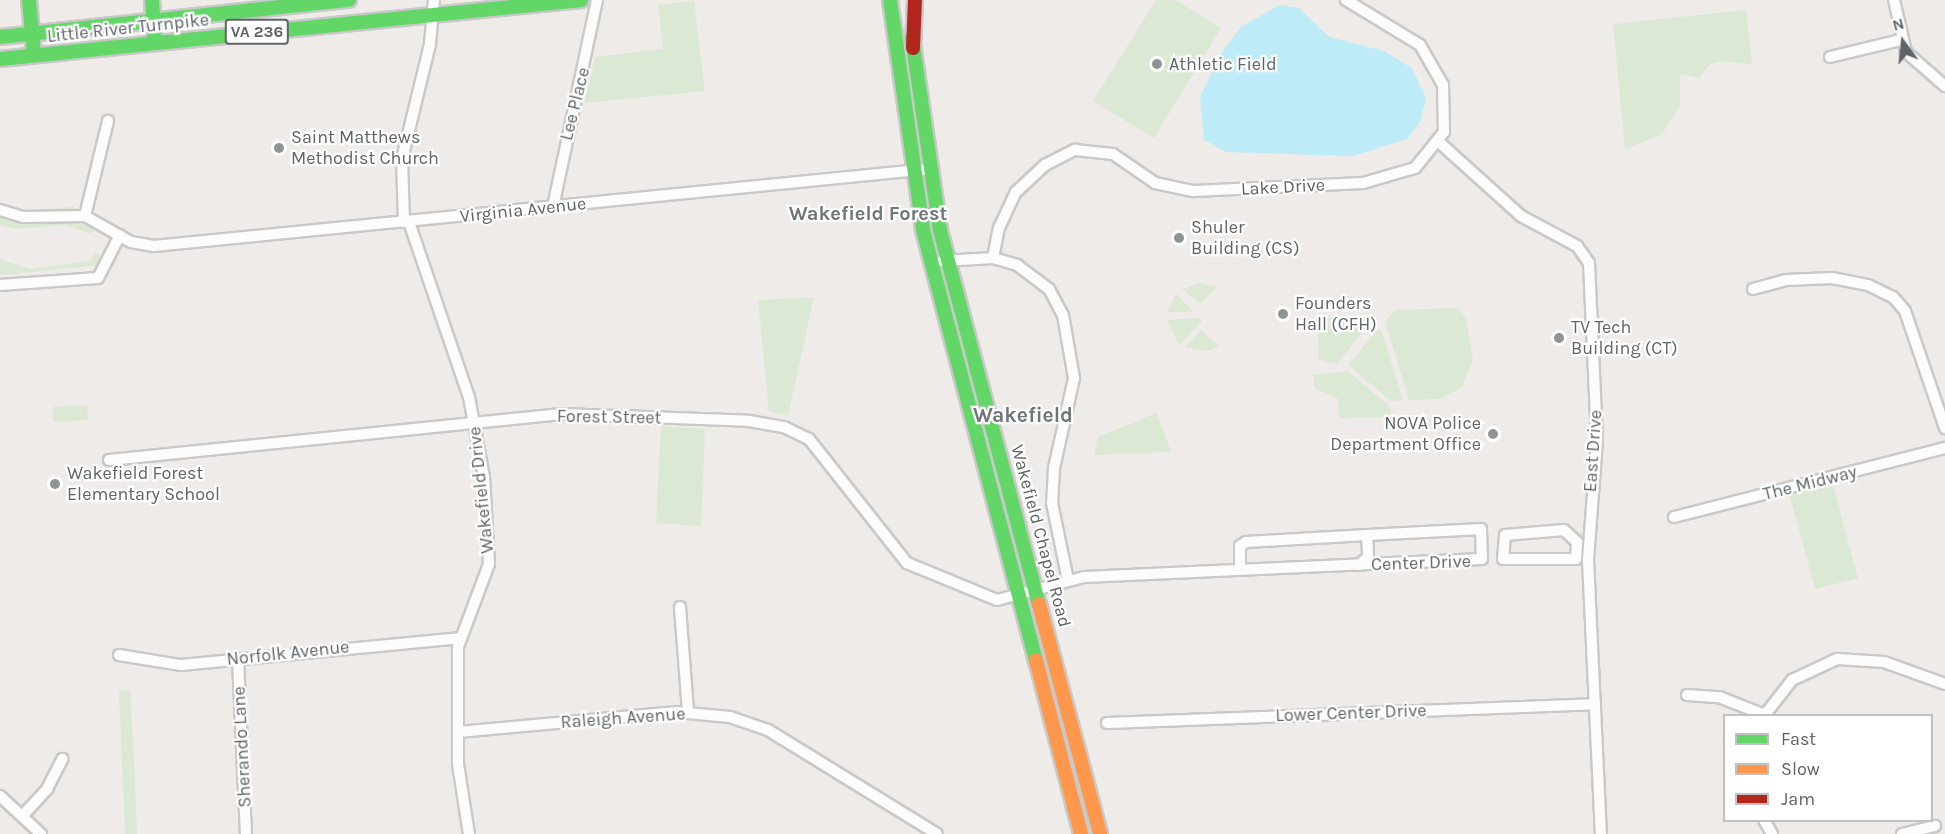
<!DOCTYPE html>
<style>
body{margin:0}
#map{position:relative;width:1945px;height:834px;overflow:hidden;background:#eeebe8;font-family:Karla,sans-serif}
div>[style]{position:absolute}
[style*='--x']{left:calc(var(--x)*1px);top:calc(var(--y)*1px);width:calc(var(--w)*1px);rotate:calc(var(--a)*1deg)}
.green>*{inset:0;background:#dbe9d4}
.water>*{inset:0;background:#bdecf8}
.roads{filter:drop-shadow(2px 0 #c8c9c8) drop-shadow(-2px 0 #c8c9c8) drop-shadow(0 2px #c8c9c8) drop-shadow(0 -2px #c8c9c8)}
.street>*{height:10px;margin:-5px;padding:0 5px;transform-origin:5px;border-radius:5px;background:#fcfcfc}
.fast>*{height:14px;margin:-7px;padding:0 7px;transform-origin:7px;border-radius:7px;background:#63d668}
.slow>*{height:14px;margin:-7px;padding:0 7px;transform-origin:7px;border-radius:7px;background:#ff974d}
.jam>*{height:14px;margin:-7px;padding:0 7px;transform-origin:7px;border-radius:7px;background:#b3261e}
.dots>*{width:16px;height:16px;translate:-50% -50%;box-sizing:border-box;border:3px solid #fff;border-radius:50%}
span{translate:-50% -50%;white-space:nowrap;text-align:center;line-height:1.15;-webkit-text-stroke:4.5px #fff;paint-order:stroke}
.shield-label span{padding:2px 4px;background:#fff;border:2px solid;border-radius:4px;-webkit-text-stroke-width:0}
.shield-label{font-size:16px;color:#5e6467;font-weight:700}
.street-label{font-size:18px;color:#5e6467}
.poi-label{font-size:18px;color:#5e6467}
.left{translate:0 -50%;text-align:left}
.right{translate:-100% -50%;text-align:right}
.neighbourhood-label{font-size:20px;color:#6f7679;font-weight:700}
.quarter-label{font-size:21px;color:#6f7679;font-weight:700}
.legend{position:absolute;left:1723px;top:714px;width:210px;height:108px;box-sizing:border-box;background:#fff;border:2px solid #bfc1c2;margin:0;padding:8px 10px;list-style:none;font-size:18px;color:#5e6467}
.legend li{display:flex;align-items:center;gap:12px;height:30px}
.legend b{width:30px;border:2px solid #bfc1c2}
.north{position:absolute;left:1873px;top:12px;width:60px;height:60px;-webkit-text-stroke:4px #fff;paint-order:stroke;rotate:345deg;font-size:16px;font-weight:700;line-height:24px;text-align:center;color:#5e6467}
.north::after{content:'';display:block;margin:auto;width:21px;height:27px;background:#5e6467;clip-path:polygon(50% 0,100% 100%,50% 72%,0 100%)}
</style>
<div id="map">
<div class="green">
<i style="clip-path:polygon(1156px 0,1175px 0,1221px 28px,1154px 138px,1093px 101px)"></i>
<i style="clip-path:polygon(694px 1px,705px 91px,584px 103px,595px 57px,663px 49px,658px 5px)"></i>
<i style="clip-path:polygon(1746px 10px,1752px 64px,1721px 61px,1710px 64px,1699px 78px,1680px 74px,1680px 106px,1662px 134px,1625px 149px,1613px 24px)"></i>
<i style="clip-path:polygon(0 206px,20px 212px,72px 207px,103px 217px,91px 234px,66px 225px,15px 229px,0 225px)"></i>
<i style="clip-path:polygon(95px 253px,113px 264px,0 275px,0 259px,30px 269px,90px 261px)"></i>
<i style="clip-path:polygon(1199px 283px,1217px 287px,1200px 304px,1183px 289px)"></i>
<i style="clip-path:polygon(1176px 294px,1194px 312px,1167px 312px)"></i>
<i style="clip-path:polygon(814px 297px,788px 416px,769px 411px,758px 300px)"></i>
<i style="clip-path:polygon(1457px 308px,1466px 317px,1473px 360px,1462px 387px,1440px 399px,1409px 400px,1385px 321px,1395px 310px)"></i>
<i style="clip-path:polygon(1375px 316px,1337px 364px,1319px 360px,1317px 318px)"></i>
<i style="clip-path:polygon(1200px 318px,1202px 321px,1179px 345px,1167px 320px)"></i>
<i style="clip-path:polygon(1378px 329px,1381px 330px,1403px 400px,1391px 401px,1348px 365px)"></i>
<i style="clip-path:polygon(1201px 330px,1219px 346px,1207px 351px,1185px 347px)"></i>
<i style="clip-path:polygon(1348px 371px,1390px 407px,1390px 417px,1339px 418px,1338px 399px,1315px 389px,1313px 375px)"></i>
<i style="clip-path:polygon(87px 405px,88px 420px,53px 422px,53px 407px)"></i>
<i style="clip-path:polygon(1157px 413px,1171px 452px,1094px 455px,1098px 437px)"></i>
<i style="clip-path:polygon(661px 426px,705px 429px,701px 526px,656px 523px)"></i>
<i style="clip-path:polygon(1833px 485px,1858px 578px,1815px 589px,1790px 496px)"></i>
<i style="clip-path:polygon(130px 690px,135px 780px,137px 834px,125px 834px,119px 691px)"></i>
</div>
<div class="water">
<i style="clip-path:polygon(1279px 5px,1299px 8px,1329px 37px,1384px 51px,1412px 68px,1426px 98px,1420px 122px,1407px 139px,1353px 156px,1226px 152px,1204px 140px,1200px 97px,1219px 56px,1241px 27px)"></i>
</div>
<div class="roads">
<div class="street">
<i style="--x:1894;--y:0;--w:53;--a:77"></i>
<i style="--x:1906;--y:52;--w:52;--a:41.1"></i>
<i style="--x:1830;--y:57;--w:73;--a:-13.5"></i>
<i style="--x:1440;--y:143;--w:109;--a:42"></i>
<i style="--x:1521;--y:216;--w:64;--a:28.2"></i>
<i style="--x:1577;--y:246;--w:21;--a:55"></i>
<i style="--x:1589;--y:263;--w:177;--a:87.4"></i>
<i style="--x:1597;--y:440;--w:120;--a:94.3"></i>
<i style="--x:1588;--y:560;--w:274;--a:87.3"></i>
<i style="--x:553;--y:207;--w:212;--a:-78"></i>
<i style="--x:0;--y:210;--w:24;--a:17"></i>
<i style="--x:23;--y:217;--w:62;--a:-0.9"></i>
<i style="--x:85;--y:216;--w:53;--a:29.5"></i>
<i style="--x:131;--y:242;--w:23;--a:10"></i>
<i style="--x:154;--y:246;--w:779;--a:-5.67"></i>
<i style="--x:85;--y:216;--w:98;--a:-76.4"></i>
<i style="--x:404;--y:222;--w:63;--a:-91.8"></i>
<i style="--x:402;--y:159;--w:118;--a:-76.3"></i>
<i style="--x:430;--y:44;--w:44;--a:-84.8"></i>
<i style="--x:409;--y:222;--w:185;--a:71.1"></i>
<i style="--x:469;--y:397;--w:81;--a:79.4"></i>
<i style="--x:484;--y:477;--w:87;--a:86.7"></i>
<i style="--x:489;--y:564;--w:89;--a:110.5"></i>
<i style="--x:458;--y:647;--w:117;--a:90"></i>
<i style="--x:458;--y:764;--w:71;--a:81.1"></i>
<i style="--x:993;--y:258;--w:31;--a:-79"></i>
<i style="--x:999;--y:228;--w:40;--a:-65"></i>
<i style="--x:1016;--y:192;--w:40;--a:-43"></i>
<i style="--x:1045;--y:165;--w:34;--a:-27"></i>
<i style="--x:1075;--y:150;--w:38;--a:6"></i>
<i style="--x:1113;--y:154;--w:51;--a:34.6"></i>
<i style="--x:1155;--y:183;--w:40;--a:12"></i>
<i style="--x:1194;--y:191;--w:169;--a:-2.7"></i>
<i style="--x:1363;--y:183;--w:54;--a:-16.1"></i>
<i style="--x:1415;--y:168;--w:46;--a:-51.1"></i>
<i style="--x:1444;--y:132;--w:47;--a:-91.2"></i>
<i style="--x:1443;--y:85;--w:46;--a:-119.9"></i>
<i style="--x:1420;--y:45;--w:87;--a:-148.7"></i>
<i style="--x:942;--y:261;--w:51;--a:-3.4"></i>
<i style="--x:993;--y:258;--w:25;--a:16"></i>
<i style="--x:1017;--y:265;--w:40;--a:37"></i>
<i style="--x:1049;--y:289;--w:30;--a:62"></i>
<i style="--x:1063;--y:315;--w:64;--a:80.1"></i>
<i style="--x:1074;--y:378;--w:92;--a:102.5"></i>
<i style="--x:1054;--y:468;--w:35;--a:93"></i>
<i style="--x:1052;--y:503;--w:79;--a:78.3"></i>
<i style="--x:0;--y:285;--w:98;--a:-4.1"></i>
<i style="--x:98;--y:278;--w:48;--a:-62.9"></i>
<i style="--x:1753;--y:289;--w:34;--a:-15"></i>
<i style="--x:1786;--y:280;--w:46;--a:-2.5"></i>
<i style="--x:1832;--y:278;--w:37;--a:11"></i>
<i style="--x:1868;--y:285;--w:28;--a:26"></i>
<i style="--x:1893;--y:297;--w:18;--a:49"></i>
<i style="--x:1905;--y:311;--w:124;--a:71.1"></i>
<i style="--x:109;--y:460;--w:455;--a:-5.8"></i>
<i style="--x:562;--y:414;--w:187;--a:2.1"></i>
<i style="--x:749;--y:421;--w:36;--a:10"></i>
<i style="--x:784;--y:427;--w:28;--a:26"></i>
<i style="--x:809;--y:439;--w:158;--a:51.7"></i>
<i style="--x:907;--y:563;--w:97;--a:22.3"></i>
<i style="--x:997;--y:600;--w:90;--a:-14.8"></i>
<i style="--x:1084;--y:577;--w:398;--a:-2.6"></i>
<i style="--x:1482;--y:559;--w:30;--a:-92"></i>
<i style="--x:1481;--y:529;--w:114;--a:177"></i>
<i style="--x:1674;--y:517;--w:280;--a:-14.3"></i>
<i style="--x:1564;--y:530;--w:18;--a:43"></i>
<i style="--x:1577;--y:542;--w:17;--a:93"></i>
<i style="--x:1576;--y:559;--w:73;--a:180"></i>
<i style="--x:1503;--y:559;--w:24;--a:-85"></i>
<i style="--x:1505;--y:535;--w:59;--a:-4.8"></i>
<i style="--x:1240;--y:570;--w:24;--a:-90"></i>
<i style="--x:1240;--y:546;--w:7;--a:-34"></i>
<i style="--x:1246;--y:542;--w:121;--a:-3.3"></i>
<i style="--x:1367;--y:535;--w:22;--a:87"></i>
<i style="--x:1368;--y:557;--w:12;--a:138"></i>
<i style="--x:680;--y:607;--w:105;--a:85.6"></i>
<i style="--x:119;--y:655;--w:63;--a:9.2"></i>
<i style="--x:181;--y:665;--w:279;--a:-5.5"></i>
<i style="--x:238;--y:659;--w:175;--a:87.4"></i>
<i style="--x:1687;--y:695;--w:32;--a:4"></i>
<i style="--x:1719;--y:697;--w:49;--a:21.4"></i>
<i style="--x:1764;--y:716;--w:46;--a:-52.1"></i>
<i style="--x:1792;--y:680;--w:50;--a:-25"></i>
<i style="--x:1837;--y:659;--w:47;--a:3.7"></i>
<i style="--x:1884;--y:662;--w:65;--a:19.8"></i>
<i style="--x:1107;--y:723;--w:488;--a:-2.2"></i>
<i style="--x:458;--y:732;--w:220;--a:-5.2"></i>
<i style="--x:677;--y:712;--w:53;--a:5.4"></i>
<i style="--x:730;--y:717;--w:40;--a:18.9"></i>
<i style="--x:768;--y:730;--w:198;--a:31.6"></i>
<i style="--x:0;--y:796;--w:56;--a:42.8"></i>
<i style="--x:24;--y:814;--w:34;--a:-47"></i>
<i style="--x:47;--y:789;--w:34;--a:-63"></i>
<i style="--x:1764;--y:820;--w:16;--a:60"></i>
<i style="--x:1902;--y:834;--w:34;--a:-14"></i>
</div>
<div class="fast">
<i style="--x:29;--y:0;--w:55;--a:84.8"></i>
<i style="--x:152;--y:0;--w:43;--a:86"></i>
<i style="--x:890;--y:0;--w:232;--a:81.8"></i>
<i style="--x:923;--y:230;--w:445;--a:75.3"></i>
<i style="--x:0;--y:37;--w:351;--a:-6.1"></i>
<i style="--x:912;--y:38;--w:194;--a:81.7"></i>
<i style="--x:940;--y:230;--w:387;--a:75.2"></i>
<i style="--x:0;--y:59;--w:584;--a:-5.8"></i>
</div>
<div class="slow">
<i style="--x:1039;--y:604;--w:238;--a:75.1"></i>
<i style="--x:1036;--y:660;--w:180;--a:75.5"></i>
</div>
<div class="jam">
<i style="--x:913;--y:48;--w:48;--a:-87.6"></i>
</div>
</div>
<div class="dots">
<i style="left:1157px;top:64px;background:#909394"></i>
<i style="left:279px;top:148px;background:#909394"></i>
<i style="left:1179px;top:238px;background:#909394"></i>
<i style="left:1283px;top:314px;background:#909394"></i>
<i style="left:1559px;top:338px;background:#909394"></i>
<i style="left:1493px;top:434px;background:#909394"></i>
<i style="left:55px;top:484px;background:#909394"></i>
</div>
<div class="shield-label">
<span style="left:257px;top:32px">VA 236</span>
</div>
<div class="street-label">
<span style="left:128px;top:28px;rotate:-6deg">Little River Turnpike</span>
<span style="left:575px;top:104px;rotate:-76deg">Lee Place</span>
<span style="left:1283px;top:187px;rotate:-3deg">Lake Drive</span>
<span style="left:523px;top:210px;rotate:-6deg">Virginia Avenue</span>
<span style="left:609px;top:417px;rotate:1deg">Forest Street</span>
<span style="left:1593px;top:451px;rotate:-86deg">East Drive</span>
<span style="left:1810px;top:483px;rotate:-14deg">The Midway</span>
<span style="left:481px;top:490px;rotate:-96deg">Wakefield Drive</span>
<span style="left:1041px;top:536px;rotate:75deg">Wakefield Chapel Road</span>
<span style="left:1421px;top:563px;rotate:-2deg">Center Drive</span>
<span style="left:288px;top:653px;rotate:-6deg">Norfolk Avenue</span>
<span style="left:1351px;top:713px;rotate:-2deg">Lower Center Drive</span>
<span style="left:623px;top:718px;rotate:-4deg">Raleigh Avenue</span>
<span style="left:242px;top:747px;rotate:-93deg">Sherando Lane</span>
</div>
<div class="poi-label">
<span class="left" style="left:1169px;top:64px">Athletic Field</span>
<span class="left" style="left:291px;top:148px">Saint Matthews<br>Methodist Church</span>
<span class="left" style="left:1191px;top:238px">Shuler<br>Building (CS)</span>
<span class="left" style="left:1295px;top:314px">Founders<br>Hall (CFH)</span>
<span class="left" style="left:1571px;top:338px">TV Tech<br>Building (CT)</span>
<span class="right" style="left:1481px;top:434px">NOVA Police<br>Department Office</span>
<span class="left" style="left:67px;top:484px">Wakefield Forest<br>Elementary School</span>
</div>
<div class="neighbourhood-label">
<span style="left:868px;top:213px">Wakefield Forest</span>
</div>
<div class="quarter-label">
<span style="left:1023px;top:415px">Wakefield</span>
</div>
<ul class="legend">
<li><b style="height:8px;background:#63d668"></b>Fast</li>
<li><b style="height:8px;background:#ff974d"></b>Slow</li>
<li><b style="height:8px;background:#b3261e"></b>Jam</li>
</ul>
<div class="north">N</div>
</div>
